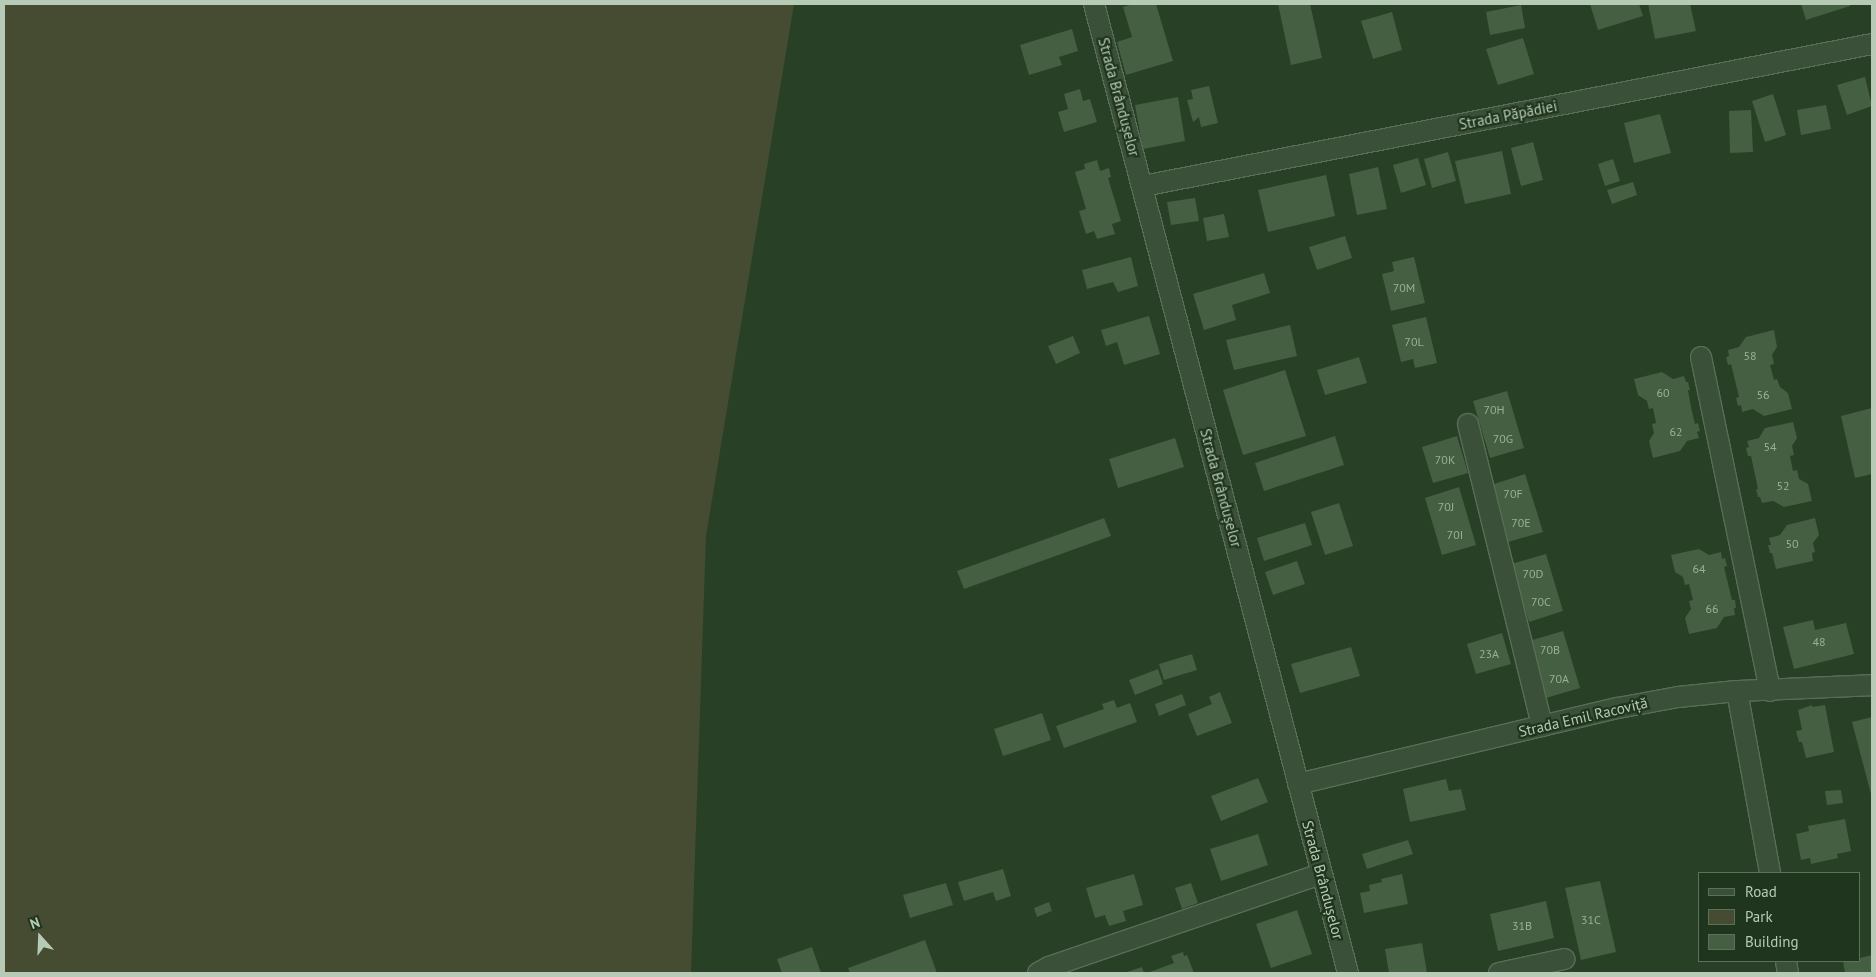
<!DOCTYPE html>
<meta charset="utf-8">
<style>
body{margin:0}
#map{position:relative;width:1876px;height:977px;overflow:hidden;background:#284025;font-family:"PT Sans",sans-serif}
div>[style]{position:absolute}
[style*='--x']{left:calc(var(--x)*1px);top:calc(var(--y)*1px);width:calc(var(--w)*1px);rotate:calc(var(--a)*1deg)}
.green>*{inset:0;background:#454c32}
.building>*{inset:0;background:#445f41}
.roads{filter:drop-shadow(1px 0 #596d57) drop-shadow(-1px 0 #596d57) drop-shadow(0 1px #596d57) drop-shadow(0 -1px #596d57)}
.street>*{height:20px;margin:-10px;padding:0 10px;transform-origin:10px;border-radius:10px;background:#3b5039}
span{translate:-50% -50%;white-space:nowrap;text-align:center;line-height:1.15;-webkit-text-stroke:4.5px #20351e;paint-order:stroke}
.number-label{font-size:12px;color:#9aaf98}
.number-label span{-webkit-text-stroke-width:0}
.street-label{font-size:15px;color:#b7cab5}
.frame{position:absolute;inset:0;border:5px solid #b7cab5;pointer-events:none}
.legend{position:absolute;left:1698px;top:872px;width:162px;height:90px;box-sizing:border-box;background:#20351e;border:1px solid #5c715a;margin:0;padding:6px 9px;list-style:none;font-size:15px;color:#b7cab5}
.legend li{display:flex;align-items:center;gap:10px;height:25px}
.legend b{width:25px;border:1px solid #5c715a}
.north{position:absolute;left:15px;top:912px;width:50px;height:50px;-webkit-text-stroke:4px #20351e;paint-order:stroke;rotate:340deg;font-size:14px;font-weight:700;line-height:20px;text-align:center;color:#b7cab5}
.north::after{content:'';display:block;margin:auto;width:18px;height:22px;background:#b7cab5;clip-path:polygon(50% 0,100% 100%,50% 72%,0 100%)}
</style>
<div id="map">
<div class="green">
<i style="clip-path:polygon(4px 4px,794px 4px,706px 536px,691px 973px,4px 973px)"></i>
</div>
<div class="building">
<i style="clip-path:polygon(1133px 4px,1156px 4px,1173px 61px,1126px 75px,1117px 42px,1132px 37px,1123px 7px)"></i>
<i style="clip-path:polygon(1278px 4px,1310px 4px,1322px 58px,1291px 65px)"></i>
<i style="clip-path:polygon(1590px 4px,1639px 4px,1643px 16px,1598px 30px)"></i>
<i style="clip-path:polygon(1648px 4px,1690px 4px,1696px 31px,1655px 39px)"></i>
<i style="clip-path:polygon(1801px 4px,1850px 4px,1850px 6px,1806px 20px)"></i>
<i style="clip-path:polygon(1521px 5px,1525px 28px,1490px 35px,1486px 12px)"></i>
<i style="clip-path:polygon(1392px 12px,1402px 50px,1373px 59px,1361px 21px)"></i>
<i style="clip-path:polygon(1072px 29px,1078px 51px,1059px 57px,1062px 65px,1029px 75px,1020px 45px)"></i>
<i style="clip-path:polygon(1523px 38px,1534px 74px,1498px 85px,1486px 49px)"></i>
<i style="clip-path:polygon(1865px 77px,1872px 106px,1847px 115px,1837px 85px)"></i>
<i style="clip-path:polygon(1209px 86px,1218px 123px,1201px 127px,1199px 117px,1193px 122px,1187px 100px,1193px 99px,1191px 90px)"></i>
<i style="clip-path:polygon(1080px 89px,1083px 101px,1090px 99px,1097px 122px,1064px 132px,1058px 112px,1068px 109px,1064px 94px)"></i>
<i style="clip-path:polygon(1773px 94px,1786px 135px,1765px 142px,1752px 101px)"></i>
<i style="clip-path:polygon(1178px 97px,1185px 141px,1143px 149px,1135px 105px)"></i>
<i style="clip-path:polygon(1826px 105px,1831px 129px,1801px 135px,1797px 110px)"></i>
<i style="clip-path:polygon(1751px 110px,1753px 152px,1730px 153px,1729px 111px)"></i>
<i style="clip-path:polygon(1660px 114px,1671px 153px,1634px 163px,1624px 123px)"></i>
<i style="clip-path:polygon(1533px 142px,1543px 180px,1521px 186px,1511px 148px)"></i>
<i style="clip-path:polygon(1502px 151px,1511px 194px,1465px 204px,1455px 161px)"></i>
<i style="clip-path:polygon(1448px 152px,1456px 181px,1432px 188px,1424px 159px)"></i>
<i style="clip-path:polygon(1418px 158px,1426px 185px,1401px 193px,1393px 165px)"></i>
<i style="clip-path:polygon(1613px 159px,1620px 181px,1605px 186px,1598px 164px)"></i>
<i style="clip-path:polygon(1097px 160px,1100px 171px,1109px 168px,1111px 177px,1108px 178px,1121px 221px,1112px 224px,1115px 234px,1097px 239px,1094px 231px,1086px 234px,1079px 211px,1086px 209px,1075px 172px,1085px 169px,1084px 164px)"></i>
<i style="clip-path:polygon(1378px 167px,1387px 209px,1357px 215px,1349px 174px)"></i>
<i style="clip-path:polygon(1326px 175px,1335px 216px,1268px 232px,1258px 190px)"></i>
<i style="clip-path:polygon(1633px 182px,1637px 195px,1612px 204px,1607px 190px)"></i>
<i style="clip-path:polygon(1195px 198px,1199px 221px,1171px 225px,1167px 202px)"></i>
<i style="clip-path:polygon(1224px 214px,1229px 237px,1207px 241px,1203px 218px)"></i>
<i style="clip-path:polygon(1345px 236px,1352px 258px,1317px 270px,1309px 247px)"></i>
<i style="clip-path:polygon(1131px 257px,1138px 286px,1118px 292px,1113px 282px,1087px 289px,1082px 270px)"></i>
<i style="clip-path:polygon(1414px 257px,1425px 303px,1391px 311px,1382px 274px,1394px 271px,1392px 262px)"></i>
<i style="clip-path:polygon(1264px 273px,1270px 293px,1232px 305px,1236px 320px,1204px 330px,1193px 294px)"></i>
<i style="clip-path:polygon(1149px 316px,1160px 354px,1124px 365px,1117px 342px,1106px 346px,1101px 330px)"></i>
<i style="clip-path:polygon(1426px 317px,1437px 363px,1415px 368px,1413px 359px,1401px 362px,1392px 325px)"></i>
<i style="clip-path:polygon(1290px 325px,1297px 356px,1234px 370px,1226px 340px)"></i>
<i style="clip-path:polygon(1774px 330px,1777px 347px,1772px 355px,1774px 364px,1770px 365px,1774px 380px,1777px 379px,1780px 387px,1788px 393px,1792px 409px,1764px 416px,1753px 409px,1742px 412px,1741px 405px,1738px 406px,1736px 398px,1739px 397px,1731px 364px,1728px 365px,1726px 357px,1729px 356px,1728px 350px,1739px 347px,1746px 337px)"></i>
<i style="clip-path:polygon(1073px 336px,1080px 353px,1056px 364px,1048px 346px)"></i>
<i style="clip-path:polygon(1359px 357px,1367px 383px,1325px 395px,1317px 370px)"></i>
<i style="clip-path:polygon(1285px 370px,1306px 436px,1243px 455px,1223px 390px)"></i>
<i style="clip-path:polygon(1662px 372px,1673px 379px,1684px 376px,1686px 382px,1688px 382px,1690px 390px,1688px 390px,1691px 407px,1695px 424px,1698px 423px,1700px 431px,1697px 432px,1699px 438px,1687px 441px,1680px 451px,1653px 458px,1649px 441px,1654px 433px,1652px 424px,1656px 423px,1653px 408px,1649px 409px,1647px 401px,1638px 395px,1634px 379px)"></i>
<i style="clip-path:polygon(1507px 391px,1524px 448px,1490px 458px,1473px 401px)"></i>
<i style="clip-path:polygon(1872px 408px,1872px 474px,1855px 478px,1841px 416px)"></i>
<i style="clip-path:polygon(1793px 422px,1797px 438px,1792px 446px,1794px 455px,1790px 456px,1793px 471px,1797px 470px,1799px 479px,1808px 484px,1812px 501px,1784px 507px,1773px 501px,1762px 503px,1760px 497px,1758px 497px,1756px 489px,1758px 489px,1751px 456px,1748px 456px,1746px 448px,1749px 447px,1747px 441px,1759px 438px,1765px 428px)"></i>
<i style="clip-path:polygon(1335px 436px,1344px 465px,1264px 491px,1255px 463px)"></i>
<i style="clip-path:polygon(1457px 436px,1468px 473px,1433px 483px,1422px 447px)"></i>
<i style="clip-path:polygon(1175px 438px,1184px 467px,1118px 488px,1109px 459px)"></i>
<i style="clip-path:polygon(1525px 474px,1543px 532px,1508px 542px,1491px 485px)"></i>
<i style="clip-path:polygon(1459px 487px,1476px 545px,1442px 555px,1425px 498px)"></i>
<i style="clip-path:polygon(1339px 503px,1353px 546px,1325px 555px,1311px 512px)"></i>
<i style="clip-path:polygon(1104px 518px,1111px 536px,964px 589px,957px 571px)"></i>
<i style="clip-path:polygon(1815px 518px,1819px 535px,1813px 543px,1815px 552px,1812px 553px,1813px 561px,1776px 569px,1772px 553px,1770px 553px,1768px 545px,1771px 545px,1769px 538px,1780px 535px,1787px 525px)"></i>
<i style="clip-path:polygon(1305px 523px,1312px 545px,1264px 561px,1257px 538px)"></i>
<i style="clip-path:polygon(1699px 549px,1709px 555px,1721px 552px,1722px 559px,1725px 558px,1727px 566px,1724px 567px,1732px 600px,1735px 600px,1736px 608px,1734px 608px,1735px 615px,1724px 617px,1717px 628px,1689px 634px,1685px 618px,1691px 609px,1689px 601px,1693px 600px,1689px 584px,1685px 585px,1683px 577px,1675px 572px,1671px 555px)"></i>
<i style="clip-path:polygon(1546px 554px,1563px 611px,1529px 622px,1511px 564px)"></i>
<i style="clip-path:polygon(1297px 561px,1305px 584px,1273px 595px,1265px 572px)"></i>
<i style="clip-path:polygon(1813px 620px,1815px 630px,1846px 623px,1854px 654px,1794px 669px,1783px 627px)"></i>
<i style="clip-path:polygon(1563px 631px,1580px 688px,1546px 698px,1529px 641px)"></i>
<i style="clip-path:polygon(1502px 633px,1511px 664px,1476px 674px,1467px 644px)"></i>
<i style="clip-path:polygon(1351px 647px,1360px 676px,1300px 693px,1291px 664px)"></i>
<i style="clip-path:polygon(1192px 654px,1197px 670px,1164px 680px,1159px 664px)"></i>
<i style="clip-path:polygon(1158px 669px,1163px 684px,1135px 695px,1129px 680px)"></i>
<i style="clip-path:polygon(1220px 692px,1232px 723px,1197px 736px,1188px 714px,1212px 704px,1209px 697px)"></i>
<i style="clip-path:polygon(1182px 694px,1186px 705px,1159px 716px,1155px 704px)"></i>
<i style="clip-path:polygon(1114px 700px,1117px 708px,1130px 703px,1137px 722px,1064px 748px,1056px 726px,1104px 709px,1102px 704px)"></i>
<i style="clip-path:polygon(1812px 705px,1812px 707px,1825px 705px,1834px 752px,1806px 758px,1802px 742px,1799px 742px,1796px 731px,1802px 730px,1798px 710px)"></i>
<i style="clip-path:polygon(1042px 713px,1051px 740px,1003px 756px,994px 729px)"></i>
<i style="clip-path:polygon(1872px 717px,1872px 798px,1852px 722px)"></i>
<i style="clip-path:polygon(1258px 778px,1268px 802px,1221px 821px,1211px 796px)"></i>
<i style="clip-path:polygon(1446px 779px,1449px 791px,1461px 789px,1466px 810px,1410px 822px,1403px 789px)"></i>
<i style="clip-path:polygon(1841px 790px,1843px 803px,1827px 805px,1825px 791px)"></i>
<i style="clip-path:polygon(1845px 819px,1851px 851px,1837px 854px,1838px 858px,1811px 864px,1810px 858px,1801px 860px,1796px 834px,1809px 831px,1808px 826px)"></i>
<i style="clip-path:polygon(1258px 834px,1268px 865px,1221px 881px,1210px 849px)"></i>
<i style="clip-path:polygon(1408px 840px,1413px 854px,1367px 869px,1362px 854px)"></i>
<i style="clip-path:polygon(1003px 869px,1011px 896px,996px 901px,993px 892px,964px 901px,958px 882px)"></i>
<i style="clip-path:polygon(1134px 874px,1143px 905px,1123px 911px,1126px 921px,1109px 926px,1105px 915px,1095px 918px,1086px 888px)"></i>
<i style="clip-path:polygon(1402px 874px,1408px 904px,1364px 913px,1360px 893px,1370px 891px,1369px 885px,1382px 882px,1381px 879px)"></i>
<i style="clip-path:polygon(1600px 881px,1616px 952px,1581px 960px,1565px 888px)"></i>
<i style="clip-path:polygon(946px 883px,953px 905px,910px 918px,903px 895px)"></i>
<i style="clip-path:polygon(1191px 883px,1198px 903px,1182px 909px,1175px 888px)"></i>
<i style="clip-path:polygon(1546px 901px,1554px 938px,1498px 951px,1490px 914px)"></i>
<i style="clip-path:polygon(1049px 902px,1052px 911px,1037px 917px,1034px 908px)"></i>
<i style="clip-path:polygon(1297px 910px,1312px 954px,1271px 968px,1256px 924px)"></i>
<i style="clip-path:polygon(925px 940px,937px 973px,850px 973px,848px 968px)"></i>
<i style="clip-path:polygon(1422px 943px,1427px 973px,1389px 973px,1385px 949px)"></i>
<i style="clip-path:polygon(812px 947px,821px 973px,782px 973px,777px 959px)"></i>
<i style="clip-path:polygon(1183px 952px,1184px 956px,1187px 955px,1194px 973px,1147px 973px,1174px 963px,1171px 956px)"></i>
<i style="clip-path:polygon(1872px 955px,1872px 973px,1845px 973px,1843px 961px,1860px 961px,1860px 958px)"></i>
<i style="clip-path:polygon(1142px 967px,1144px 973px,1124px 973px)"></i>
</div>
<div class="roads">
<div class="street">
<i style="--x:1094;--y:4;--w:1002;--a:75.31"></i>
<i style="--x:1143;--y:186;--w:743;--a:-11.02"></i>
<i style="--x:1701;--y:357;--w:341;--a:78.3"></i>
<i style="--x:1468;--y:424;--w:311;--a:76.2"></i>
<i style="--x:1737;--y:691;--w:185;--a:79.7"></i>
<i style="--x:1298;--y:784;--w:329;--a:-13.4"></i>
<i style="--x:1618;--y:708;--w:61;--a:-10.4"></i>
<i style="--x:1678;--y:697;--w:59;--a:-5.8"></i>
<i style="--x:1737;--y:691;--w:135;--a:-2.5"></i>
<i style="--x:1786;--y:961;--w:12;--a:81"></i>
<i style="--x:1038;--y:973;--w:13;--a:-29"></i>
<i style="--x:1049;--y:967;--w:287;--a:-18.9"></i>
<i style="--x:1499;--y:973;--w:67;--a:-12"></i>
</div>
</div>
<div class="number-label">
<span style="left:1404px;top:288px">70M</span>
<span style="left:1414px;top:342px">70L</span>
<span style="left:1750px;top:356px">58</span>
<span style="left:1663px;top:393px">60</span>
<span style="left:1763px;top:395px">56</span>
<span style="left:1494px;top:410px">70H</span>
<span style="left:1676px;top:432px">62</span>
<span style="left:1503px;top:439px">70G</span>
<span style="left:1770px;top:447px">54</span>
<span style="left:1445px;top:460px">70K</span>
<span style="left:1783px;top:486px">52</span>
<span style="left:1513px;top:494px">70F</span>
<span style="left:1446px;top:507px">70J</span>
<span style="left:1521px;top:523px">70E</span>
<span style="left:1455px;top:535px">70I</span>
<span style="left:1792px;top:544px">50</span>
<span style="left:1699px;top:569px">64</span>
<span style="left:1533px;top:574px">70D</span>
<span style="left:1541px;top:602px">70C</span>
<span style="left:1712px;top:609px">66</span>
<span style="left:1819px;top:642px">48</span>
<span style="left:1550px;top:650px">70B</span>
<span style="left:1489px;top:654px">23A</span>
<span style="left:1559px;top:679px">70A</span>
<span style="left:1591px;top:920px">31C</span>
<span style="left:1522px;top:926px">31B</span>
</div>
<div class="street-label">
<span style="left:1119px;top:97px;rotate:75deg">Strada Brândușelor</span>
<span style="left:1508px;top:115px;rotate:-11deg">Strada Păpădiei</span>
<span style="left:1221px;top:488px;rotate:75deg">Strada Brândușelor</span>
<span style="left:1583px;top:717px;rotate:-13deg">Strada Emil Racoviță</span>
<span style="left:1323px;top:880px;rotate:75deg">Strada Brândușelor</span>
</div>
<div class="frame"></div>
<ul class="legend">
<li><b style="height:6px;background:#3b5039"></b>Road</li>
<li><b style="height:14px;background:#454c32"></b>Park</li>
<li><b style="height:14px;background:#445f41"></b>Building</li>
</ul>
<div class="north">N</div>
</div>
